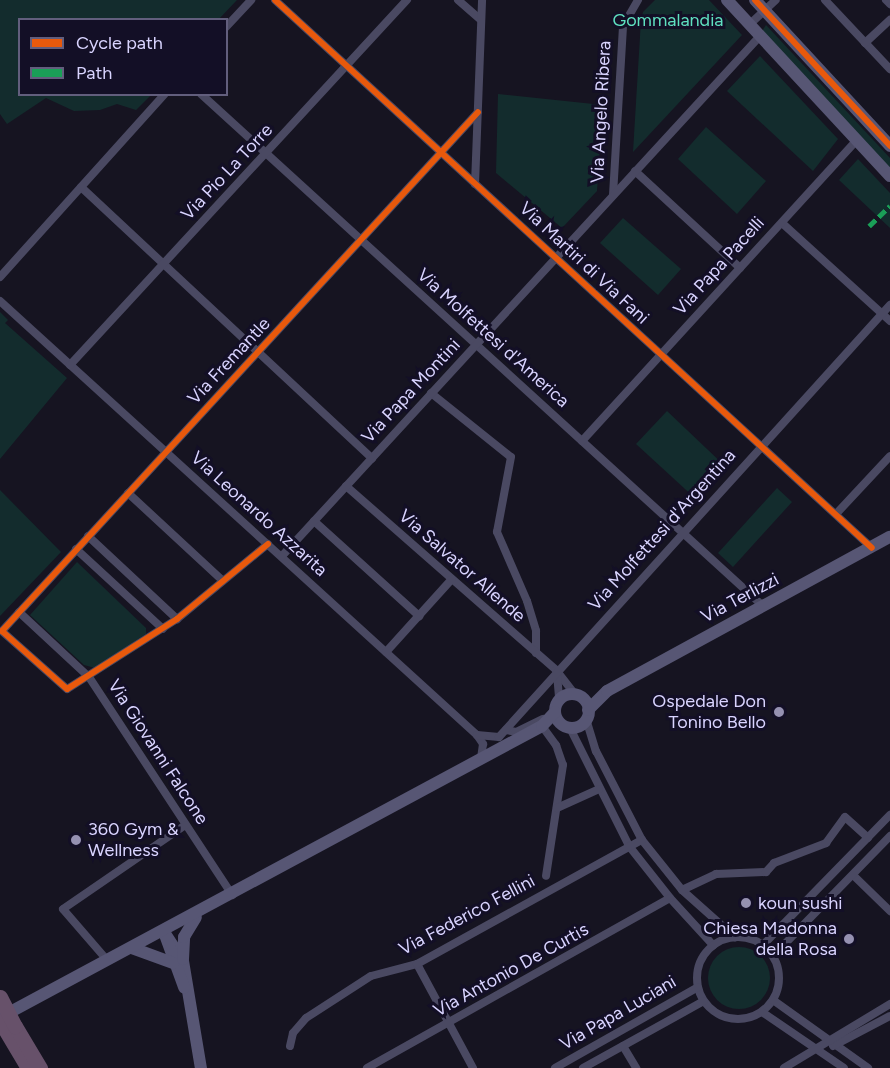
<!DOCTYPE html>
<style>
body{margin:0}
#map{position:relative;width:890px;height:1068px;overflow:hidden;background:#161421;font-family:Figtree,sans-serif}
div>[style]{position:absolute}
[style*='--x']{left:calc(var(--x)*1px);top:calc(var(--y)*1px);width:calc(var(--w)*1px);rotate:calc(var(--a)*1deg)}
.green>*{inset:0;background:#132c2d}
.round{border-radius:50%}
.street>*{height:8px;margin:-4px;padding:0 4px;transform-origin:4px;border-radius:4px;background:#4a4962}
.street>.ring{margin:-4px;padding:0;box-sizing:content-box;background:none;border:8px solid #4a4962;border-radius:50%}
.secondary>*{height:12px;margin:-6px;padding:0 6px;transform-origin:6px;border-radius:6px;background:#575674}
.secondary>.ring{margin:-6px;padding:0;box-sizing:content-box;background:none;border:12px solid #575674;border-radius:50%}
.highway>*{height:15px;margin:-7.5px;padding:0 7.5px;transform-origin:7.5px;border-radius:7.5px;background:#67516a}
.highway-bridge>*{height:15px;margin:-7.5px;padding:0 7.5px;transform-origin:7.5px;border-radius:7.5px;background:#67516a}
.quiet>*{height:4.5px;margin-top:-2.25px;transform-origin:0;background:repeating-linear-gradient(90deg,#1a9f57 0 9px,transparent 0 13.5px)}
.cycleway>*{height:6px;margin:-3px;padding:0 3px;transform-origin:3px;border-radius:3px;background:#e8590c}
.dots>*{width:16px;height:16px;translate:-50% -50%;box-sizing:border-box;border:3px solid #130f26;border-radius:50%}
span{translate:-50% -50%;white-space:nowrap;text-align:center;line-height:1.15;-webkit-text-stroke:6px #130f26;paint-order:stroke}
.park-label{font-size:18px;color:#5fe0c0}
.street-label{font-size:18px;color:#d9d4ff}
.poi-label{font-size:18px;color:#d9d4ff}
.right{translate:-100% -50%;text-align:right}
.left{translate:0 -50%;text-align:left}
.legend{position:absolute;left:18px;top:18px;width:210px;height:78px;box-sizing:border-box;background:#130f26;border:2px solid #625e7d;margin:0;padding:8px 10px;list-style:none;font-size:18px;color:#d9d4ff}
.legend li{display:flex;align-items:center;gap:12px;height:30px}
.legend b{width:30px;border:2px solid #625e7d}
</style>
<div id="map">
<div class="green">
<i style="clip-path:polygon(0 0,237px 0,219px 19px,20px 20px,20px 94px,151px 95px,136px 110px,117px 104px,100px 110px,74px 111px,46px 98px,7px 124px,0 114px)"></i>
<i style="clip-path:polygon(655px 0,709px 0,742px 35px,633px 152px,641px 20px,643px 12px)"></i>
<i style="clip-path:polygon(766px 25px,890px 158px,890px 170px,762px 31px)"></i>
<i style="clip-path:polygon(760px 56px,838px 139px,813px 171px,727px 91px)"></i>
<i style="clip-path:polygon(498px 94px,603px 105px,597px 191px,562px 228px,496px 173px)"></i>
<i style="clip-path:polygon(706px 127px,766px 181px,737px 214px,678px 159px)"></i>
<i style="clip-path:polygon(858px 159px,890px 193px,890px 228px,839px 180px)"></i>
<i style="clip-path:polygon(623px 218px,681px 269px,658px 295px,600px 243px)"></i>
<i style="clip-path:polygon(0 312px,8px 320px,5px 323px,67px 378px,0 459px)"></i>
<i style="clip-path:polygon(667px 411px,727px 468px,697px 500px,636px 444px)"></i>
<i style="clip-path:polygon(777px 488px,792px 502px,733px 567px,718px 553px)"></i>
<i style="clip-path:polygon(0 490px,61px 552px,0 616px)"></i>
<i style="clip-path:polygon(77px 562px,146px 628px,146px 634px,95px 668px,84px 665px,30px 615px)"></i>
<i class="round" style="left:708px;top:947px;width:62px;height:62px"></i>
</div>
<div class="street">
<i style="--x:275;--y:0;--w:810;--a:42.55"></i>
<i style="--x:458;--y:0;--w:30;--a:41"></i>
<i style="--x:825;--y:0;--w:95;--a:46.7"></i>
<i style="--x:886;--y:0;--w:6;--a:45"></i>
<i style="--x:750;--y:24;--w:35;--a:-43"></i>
<i style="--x:226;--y:27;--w:37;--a:-47"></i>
<i style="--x:865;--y:43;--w:34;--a:-43"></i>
<i style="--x:201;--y:94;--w:760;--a:42.33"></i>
<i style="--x:635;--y:171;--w:143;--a:42.7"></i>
<i style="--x:475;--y:184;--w:184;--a:-87.8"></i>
<i style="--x:81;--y:187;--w:398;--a:43"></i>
<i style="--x:613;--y:195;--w:169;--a:-86.6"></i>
<i style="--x:623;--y:26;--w:30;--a:-60"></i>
<i style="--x:782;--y:223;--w:146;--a:42.2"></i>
<i style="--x:0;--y:277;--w:246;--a:-48"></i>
<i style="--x:0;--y:301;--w:645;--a:42.3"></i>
<i style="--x:477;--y:735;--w:11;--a:56"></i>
<i style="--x:483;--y:744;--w:15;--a:98"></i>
<i style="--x:70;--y:365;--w:497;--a:-47.3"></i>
<i style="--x:431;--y:393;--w:102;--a:38.7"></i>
<i style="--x:511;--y:457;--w:76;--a:100.6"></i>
<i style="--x:497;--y:532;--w:75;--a:66.5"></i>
<i style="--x:527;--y:601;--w:31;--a:73"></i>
<i style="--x:536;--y:631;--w:22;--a:90"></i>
<i style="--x:582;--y:441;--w:408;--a:-47.6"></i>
<i style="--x:346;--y:486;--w:279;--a:41.2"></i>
<i style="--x:556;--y:670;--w:31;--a:52"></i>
<i style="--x:128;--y:493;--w:129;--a:42.8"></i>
<i style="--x:836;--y:514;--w:79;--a:-47"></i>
<i style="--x:314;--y:521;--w:142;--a:42.1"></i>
<i style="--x:88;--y:536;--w:122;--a:43"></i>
<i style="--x:268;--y:544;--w:118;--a:140.5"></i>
<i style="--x:177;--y:619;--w:130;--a:147.5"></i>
<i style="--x:67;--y:689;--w:87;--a:-138.3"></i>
<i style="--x:2;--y:631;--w:704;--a:-47.47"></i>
<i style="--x:76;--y:549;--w:118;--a:42.6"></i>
<i style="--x:282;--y:556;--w:706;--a:-47.41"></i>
<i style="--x:19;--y:612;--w:96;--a:42.9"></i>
<i style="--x:89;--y:677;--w:261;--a:56.7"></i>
<i style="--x:386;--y:652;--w:98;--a:-47.9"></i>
<i style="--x:557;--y:674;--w:25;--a:85"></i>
<i style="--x:586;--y:719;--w:34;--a:73"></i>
<i style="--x:596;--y:751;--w:100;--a:62.7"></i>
<i style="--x:642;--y:840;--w:64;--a:51.3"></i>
<i style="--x:682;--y:890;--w:71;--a:41.6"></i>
<i style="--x:542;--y:726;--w:24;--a:54"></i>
<i style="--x:556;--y:745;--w:21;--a:71"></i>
<i style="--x:563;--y:765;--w:112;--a:98.7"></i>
<i style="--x:570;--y:728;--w:132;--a:63.4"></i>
<i style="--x:629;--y:846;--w:66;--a:51.7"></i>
<i style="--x:670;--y:898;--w:64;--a:47.5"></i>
<i style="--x:506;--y:730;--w:10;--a:11"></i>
<i style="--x:516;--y:732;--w:30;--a:-26"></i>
<i style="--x:477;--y:735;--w:22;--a:5"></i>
<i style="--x:499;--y:737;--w:583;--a:-47.85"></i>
<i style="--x:557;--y:808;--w:46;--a:-24.3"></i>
<i style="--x:853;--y:875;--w:52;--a:44.2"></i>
<i style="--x:682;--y:890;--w:38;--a:-25"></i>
<i style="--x:716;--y:874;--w:50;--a:-2.3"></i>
<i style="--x:766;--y:872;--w:12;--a:-48"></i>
<i style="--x:774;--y:863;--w:56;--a:-21"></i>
<i style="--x:826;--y:843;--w:32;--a:-54"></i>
<i style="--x:845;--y:817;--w:31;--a:42"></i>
<i class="ring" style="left:697px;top:937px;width:74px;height:74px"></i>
<i style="--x:763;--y:945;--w:182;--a:-45.7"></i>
<i style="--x:773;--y:956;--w:168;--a:-45.7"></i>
<i style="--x:107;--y:960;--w:67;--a:-130.8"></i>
<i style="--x:63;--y:909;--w:148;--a:-34.5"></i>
<i style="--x:417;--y:964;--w:118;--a:61.7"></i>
<i style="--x:773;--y:1000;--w:117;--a:35.6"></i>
<i style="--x:762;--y:1012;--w:99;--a:34.3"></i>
<i style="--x:290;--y:1046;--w:13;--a:-77"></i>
<i style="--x:293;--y:1033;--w:20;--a:-49"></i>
<i style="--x:306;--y:1018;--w:77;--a:-32.9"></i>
<i style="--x:371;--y:976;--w:48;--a:-14.6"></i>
<i style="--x:417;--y:964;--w:257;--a:-28.9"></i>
<i style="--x:623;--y:1046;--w:26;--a:59"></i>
<i style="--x:833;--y:1046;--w:64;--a:-27.8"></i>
<i style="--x:367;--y:1068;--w:347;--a:-29.3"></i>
<i style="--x:555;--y:1068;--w:164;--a:-29.5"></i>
<i style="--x:583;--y:1068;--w:138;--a:-29"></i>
<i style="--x:784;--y:1068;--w:124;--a:-31.1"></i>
</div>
<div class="secondary">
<i style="--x:727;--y:0;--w:240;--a:47.2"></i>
<i style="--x:755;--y:0;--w:199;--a:47.2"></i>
<i class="ring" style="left:555px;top:694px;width:22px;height:22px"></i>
<i style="--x:588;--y:710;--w:27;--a:-45"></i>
<i style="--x:607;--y:691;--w:322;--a:-28.6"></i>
<i style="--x:164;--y:932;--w:35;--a:57"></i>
<i style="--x:183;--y:961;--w:109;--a:80.5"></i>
<i style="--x:164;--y:932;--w:59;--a:70"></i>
<i style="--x:132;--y:948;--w:44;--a:20.1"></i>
<i style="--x:183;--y:959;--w:22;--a:-87"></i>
<i style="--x:184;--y:937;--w:23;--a:-59"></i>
<i style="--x:1;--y:1017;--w:614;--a:-28.28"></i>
<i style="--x:542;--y:726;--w:19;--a:-47"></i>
</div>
<div class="highway">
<i style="--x:0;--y:1021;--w:55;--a:59.2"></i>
<i style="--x:15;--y:1026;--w:49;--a:59.2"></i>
</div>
<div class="highway-bridge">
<i style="--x:0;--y:997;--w:33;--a:63"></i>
</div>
<div class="quiet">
<i style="--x:869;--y:226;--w:29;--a:-44"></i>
</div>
<div class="cycleway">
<i style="--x:275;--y:0;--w:810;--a:42.55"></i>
<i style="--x:755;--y:0;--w:199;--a:47.2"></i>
<i style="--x:268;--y:544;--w:118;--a:140.5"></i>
<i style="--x:177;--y:619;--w:130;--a:147.5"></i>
<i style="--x:67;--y:689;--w:87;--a:-138.3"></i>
<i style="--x:2;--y:631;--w:704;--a:-47.47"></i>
</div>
<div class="dots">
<i style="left:779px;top:712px;background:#9591b1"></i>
<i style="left:76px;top:840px;background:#9591b1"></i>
<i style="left:746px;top:903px;background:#9591b1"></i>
<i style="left:849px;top:939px;background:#9591b1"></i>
</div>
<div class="park-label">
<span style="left:668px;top:20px">Gommalandia</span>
</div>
<div class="street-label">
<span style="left:601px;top:112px;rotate:-87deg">Via Angelo Ribera</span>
<span style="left:227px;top:172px;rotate:-47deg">Via Pio La Torre</span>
<span style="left:584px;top:263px;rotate:43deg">Via Martiri di Via Fani</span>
<span style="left:719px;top:266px;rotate:-48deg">Via Papa Pacelli</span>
<span style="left:493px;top:338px;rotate:42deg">Via Molfettesi d'America</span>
<span style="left:229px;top:361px;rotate:-47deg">Via Fremantle</span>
<span style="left:411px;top:391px;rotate:-47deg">Via Papa Montini</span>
<span style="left:259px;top:514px;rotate:42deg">Via Leonardo Azzarita</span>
<span style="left:662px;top:530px;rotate:-48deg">Via Molfettesi d'Argentina</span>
<span style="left:462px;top:566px;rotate:41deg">Via Salvator Allende</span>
<span style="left:740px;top:598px;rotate:-28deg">Via Terlizzi</span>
<span style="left:158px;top:752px;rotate:57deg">Via Giovanni Falcone</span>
<span style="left:467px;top:915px;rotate:-28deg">Via Federico Fellini</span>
<span style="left:511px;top:970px;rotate:-29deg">Via Antonio De Curtis</span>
<span style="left:618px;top:1013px;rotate:-30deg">Via Papa Luciani</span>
</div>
<div class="poi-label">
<span class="right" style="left:766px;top:712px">Ospedale Don<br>Tonino Bello</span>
<span class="left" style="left:88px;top:840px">360 Gym &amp;<br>Wellness</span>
<span class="left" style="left:758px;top:903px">koun sushi</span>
<span class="right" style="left:837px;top:939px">Chiesa Madonna<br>della Rosa</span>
</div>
<ul class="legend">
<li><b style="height:8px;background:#e8590c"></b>Cycle path</li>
<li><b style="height:8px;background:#1a9f57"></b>Path</li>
</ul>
</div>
